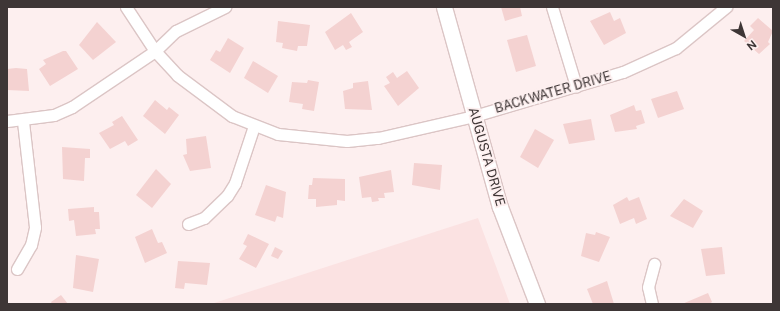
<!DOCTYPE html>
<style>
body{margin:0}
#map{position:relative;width:780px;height:311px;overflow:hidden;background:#fdefef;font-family:"Public Sans",sans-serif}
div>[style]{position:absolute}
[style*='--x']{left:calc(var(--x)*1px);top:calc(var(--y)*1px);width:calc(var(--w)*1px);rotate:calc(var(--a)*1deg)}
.built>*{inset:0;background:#fbe2e2}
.building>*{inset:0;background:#f4d2d1}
.roads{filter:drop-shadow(1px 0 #dbc5c5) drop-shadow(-1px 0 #dbc5c5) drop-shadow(0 1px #dbc5c5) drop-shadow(0 -1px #dbc5c5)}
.street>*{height:11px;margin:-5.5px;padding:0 5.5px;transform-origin:5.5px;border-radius:5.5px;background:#fff}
.secondary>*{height:15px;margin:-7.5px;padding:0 7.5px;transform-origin:7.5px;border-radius:7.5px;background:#fff}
span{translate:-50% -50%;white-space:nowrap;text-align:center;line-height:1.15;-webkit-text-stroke:3.5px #fdefef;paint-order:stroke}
.street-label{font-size:13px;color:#3e3636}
.frame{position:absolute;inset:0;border:8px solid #3e3636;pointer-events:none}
.north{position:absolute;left:724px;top:16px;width:40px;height:40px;-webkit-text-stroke:3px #fdefef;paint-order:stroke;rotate:141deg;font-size:11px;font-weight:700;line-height:16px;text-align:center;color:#3e3636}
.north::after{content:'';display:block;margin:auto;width:14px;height:18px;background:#3e3636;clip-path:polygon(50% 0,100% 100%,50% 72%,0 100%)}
</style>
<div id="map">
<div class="built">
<i style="clip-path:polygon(478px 218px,510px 304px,211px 304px)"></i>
</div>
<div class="building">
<i style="clip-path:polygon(501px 7px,520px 7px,522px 16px,505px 21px)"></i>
<i style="clip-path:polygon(610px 12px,614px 21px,620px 18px,626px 33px,604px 45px,590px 21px)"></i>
<i style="clip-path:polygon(351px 13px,363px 32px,349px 42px,352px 47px,346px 50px,343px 45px,335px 50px,325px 32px)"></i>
<i style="clip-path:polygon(758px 18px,773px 31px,768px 42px,770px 44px,759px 54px,744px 41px,754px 30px,750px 26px)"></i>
<i style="clip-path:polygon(278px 21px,310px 25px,307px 46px,298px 46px,297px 51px,282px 48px,283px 43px,276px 42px)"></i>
<i style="clip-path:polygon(97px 22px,116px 42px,93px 60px,79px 45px)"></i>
<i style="clip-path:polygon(527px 35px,536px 66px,516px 72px,507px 40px)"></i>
<i style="clip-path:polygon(228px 38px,244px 48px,230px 73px,210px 60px,216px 50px,220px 52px)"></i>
<i style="clip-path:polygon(63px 51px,66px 51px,78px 69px,50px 86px,39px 69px,46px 64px,43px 60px)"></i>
<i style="clip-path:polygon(253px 61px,278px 76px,268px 93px,244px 78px)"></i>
<i style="clip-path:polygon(16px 68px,27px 69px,29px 91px,7px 90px,7px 69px)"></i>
<i style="clip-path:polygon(407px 71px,419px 88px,398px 106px,384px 86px,390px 83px,386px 77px,393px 72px,397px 78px)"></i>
<i style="clip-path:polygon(308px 80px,319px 82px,314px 111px,302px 109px,303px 104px,289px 102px,292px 82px,307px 83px)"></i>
<i style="clip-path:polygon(368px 81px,372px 110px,345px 109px,343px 91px,353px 88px,353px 83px)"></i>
<i style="clip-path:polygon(677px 91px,684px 109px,658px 118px,651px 99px)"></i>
<i style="clip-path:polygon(155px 100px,167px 110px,169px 107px,179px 115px,165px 134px,143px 116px)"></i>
<i style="clip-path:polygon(634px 105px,636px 111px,641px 110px,645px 123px,636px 126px,637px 129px,615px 132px,610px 115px)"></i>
<i style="clip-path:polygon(122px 116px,138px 140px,128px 146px,125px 141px,110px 149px,99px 133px,114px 125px,112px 122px)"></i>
<i style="clip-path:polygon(591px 119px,595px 140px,569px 144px,563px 124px)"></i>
<i style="clip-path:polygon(535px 129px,554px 140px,538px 168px,520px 157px)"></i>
<i style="clip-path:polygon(206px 136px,211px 168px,190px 171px,183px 155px,187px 154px,186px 139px)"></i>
<i style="clip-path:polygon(62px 147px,90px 149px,90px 158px,85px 158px,84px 181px,63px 179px)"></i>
<i style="clip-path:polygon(414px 163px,442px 165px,440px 190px,412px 185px)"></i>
<i style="clip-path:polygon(156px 169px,171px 184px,152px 208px,136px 195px)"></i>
<i style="clip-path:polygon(391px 170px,394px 192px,384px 193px,385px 198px,378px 198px,379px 201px,372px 202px,371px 197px,362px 198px,359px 177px)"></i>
<i style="clip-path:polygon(313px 178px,345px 179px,345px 201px,337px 200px,337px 205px,316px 207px,316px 199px,308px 199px,309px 185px,312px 185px)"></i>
<i style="clip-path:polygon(266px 185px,286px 192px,283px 218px,277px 216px,275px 222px,255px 215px)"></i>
<i style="clip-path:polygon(627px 197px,629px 201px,639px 197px,647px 219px,636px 224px,634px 218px,620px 224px,613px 205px)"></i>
<i style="clip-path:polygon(684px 199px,703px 211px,693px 228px,670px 216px)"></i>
<i style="clip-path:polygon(94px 207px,94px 212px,99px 212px,100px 229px,95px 229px,96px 234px,76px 236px,74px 220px,69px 221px,68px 209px)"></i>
<i style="clip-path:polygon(152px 229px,158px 243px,162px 242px,167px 253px,145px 263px,135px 237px)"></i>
<i style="clip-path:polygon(596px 232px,610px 237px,599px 262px,581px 256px,586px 233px,595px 235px)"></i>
<i style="clip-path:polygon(248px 234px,269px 244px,256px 268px,239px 259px,247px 246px,243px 244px)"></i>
<i style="clip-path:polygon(275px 247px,283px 251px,278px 259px,271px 256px)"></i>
<i style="clip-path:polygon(722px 247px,725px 274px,706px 276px,701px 249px)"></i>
<i style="clip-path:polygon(76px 255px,99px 259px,93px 292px,73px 288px)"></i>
<i style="clip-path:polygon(178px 261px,210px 263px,207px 285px,185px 283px,184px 289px,175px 288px)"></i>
<i style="clip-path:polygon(607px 281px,614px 304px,593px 304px,587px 289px)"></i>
<i style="clip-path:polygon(708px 293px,712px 302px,709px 304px,682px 304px)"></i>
<i style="clip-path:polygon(61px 295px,68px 304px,52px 304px,51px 302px)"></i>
</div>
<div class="roads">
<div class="street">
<i style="--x:126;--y:7;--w:53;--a:56.6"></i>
<i style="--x:155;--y:51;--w:33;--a:47"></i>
<i style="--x:177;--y:75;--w:69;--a:36.7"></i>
<i style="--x:232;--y:116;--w:49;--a:21.4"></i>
<i style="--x:278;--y:134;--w:69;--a:5.8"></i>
<i style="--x:347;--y:141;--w:31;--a:-6"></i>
<i style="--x:378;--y:138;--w:98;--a:-12.9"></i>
<i style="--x:474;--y:116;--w:155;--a:-16.5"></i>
<i style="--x:623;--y:72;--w:58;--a:-24.4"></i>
<i style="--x:676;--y:48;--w:65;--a:-39.4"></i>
<i style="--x:552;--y:7;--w:83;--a:73.1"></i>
<i style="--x:7;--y:121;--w:47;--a:-7.3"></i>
<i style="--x:54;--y:115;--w:20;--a:-24"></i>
<i style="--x:72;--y:107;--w:100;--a:-34"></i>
<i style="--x:155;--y:51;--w:29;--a:-44"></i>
<i style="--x:176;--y:31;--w:55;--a:-26.1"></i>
<i style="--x:188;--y:224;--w:17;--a:-21"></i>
<i style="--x:204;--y:218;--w:32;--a:-44"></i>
<i style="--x:227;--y:196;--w:15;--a:-58"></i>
<i style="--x:235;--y:183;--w:60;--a:-71.6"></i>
<i style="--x:17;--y:269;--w:28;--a:-60"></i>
<i style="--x:31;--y:245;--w:18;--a:-77"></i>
<i style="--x:35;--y:227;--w:107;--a:-96.5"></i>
<i style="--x:652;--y:304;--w:17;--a:-103"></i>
<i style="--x:648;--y:287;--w:24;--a:-75"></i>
</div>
<div class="secondary">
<i style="--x:444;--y:7;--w:208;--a:74.4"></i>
<i style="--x:500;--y:207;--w:104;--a:69.1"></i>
</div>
</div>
<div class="street-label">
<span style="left:553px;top:93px;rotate:-16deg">BACKWATER DRIVE</span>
<span style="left:486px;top:157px;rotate:74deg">AUGUSTA DRIVE</span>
</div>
<div class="frame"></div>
<div class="north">N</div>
</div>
